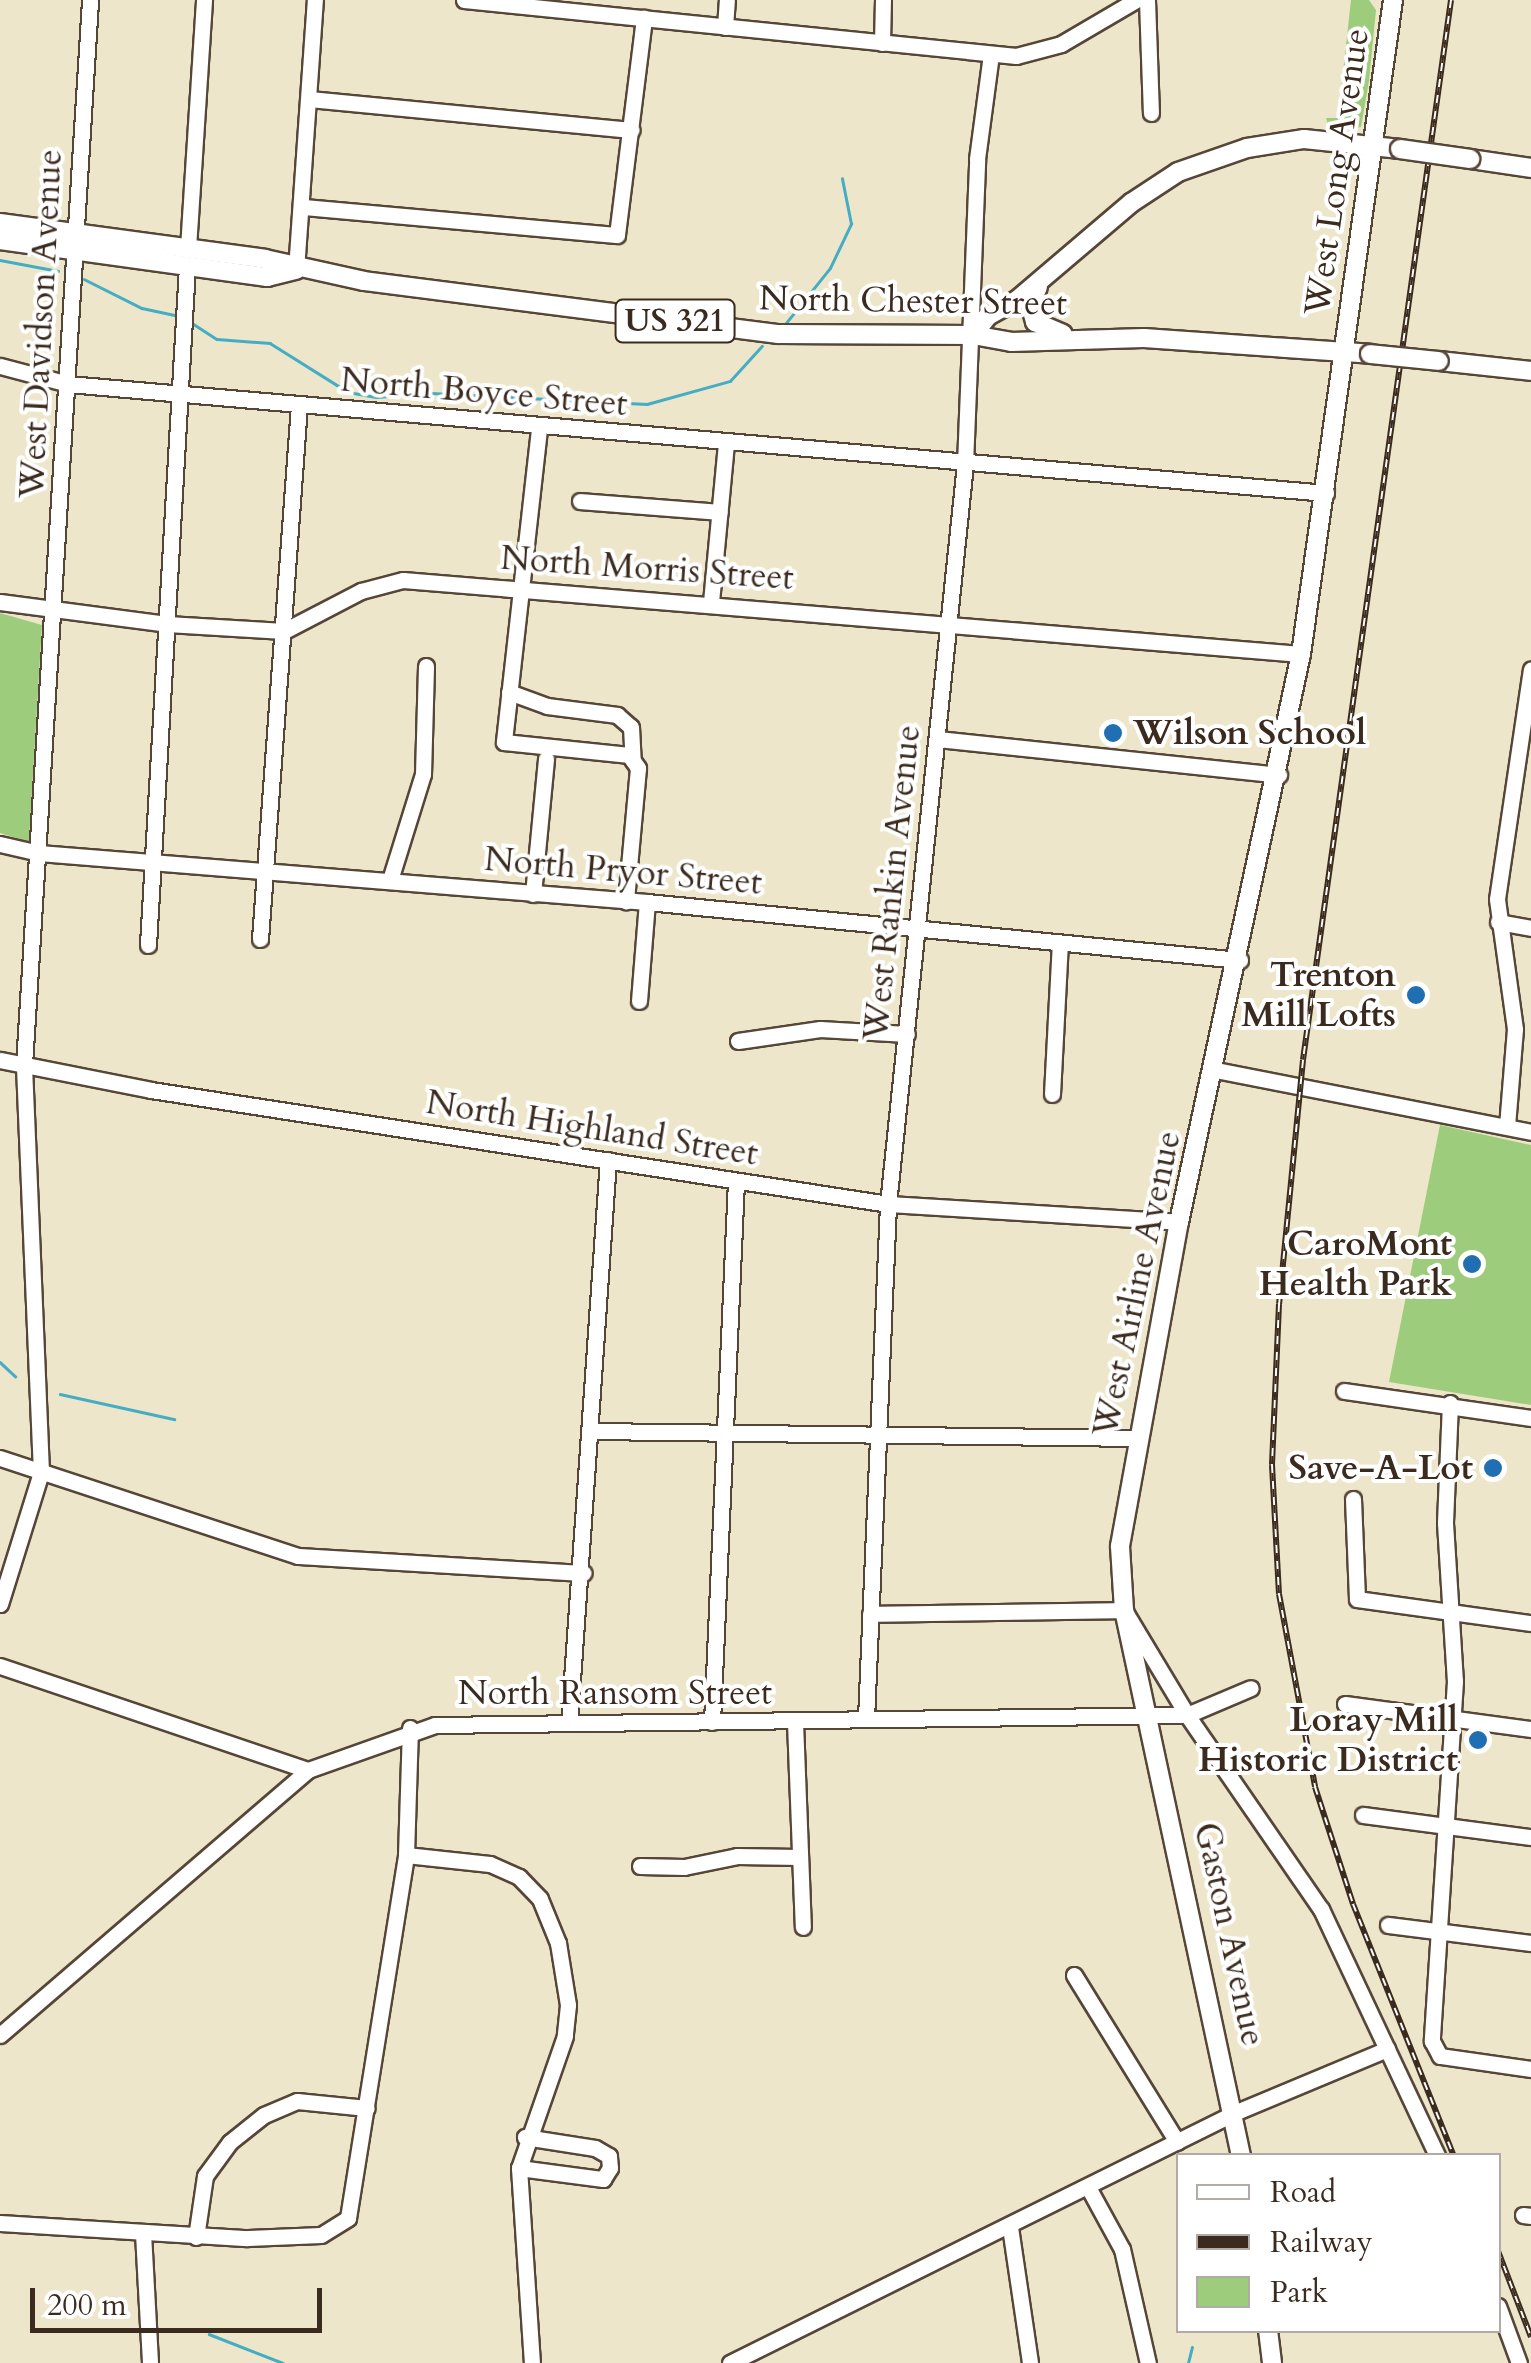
<!DOCTYPE html>
<style>
body{margin:0}
#map{position:relative;width:1531px;height:2363px;overflow:hidden;background:#eee6ca;font-family:Cardo,serif}
div>[style]{position:absolute}
[style*='--x']{left:calc(var(--x)*1px);top:calc(var(--y)*1px);width:calc(var(--w)*1px);rotate:calc(var(--a)*1deg)}
.green>*{inset:0;background:#9dcd7c}
.stream>*{height:2.5px;margin:-1.25px;padding:0 1.25px;transform-origin:1.25px;border-radius:1.25px;background:#44adc3}
.roads{filter:drop-shadow(2px 0 #564638) drop-shadow(-2px 0 #564638) drop-shadow(0 2px #564638) drop-shadow(0 -2px #564638)}
.minor>*{height:15px;margin:-7.5px;padding:0 7.5px;transform-origin:7.5px;border-radius:7.5px;background:#fff}
.major>*{height:18px;margin:-9px;padding:0 9px;transform-origin:9px;border-radius:9px;background:#fff}
.rail>*{height:6px;margin-top:-3px;transform-origin:0;background:repeating-linear-gradient(90deg,#fff 0 8px,#3b2a1e 0 16px);box-sizing:border-box;border-block:2px solid #3b2a1e}
.bridges{filter:drop-shadow(2px 0 #564638) drop-shadow(-2px 0 #564638) drop-shadow(0 2px #564638) drop-shadow(0 -2px #564638)}
.major-bridge>*{height:18px;margin:-9px;padding:0 9px;transform-origin:9px;border-radius:9px;background:#fff}
.dots>*{width:28px;height:28px;translate:-50% -50%;box-sizing:border-box;border:5px solid #fff;border-radius:50%}
span{translate:-50% -50%;white-space:nowrap;text-align:center;line-height:1.15;-webkit-text-stroke:8px #fff;paint-order:stroke}
.shield-label span{padding:2px 8px;background:#fff;border:2px solid;border-radius:8px;-webkit-text-stroke-width:0}
.shield-label{font-size:32px;color:#3b2a1e;font-weight:700}
.street-label{font-size:35px;color:#3b2a1e}
.poi-label{font-size:35px;color:#3b2a1e;font-weight:700}
.left{translate:0 -50%;text-align:left}
.right{translate:-100% -50%;text-align:right}
.legend{position:absolute;left:1176px;top:2153px;width:325px;height:180px;box-sizing:border-box;background:#fff;border:2px solid #b1aaa5;margin:0;padding:12px 18px;list-style:none;font-size:30px;color:#3b2a1e}
.legend li{display:flex;align-items:center;gap:20px;height:50px}
.legend b{width:50px;border:2px solid #b1aaa5}
.scale{position:absolute;left:30px;top:2288px;width:292px;height:45px;box-sizing:border-box;border:5px solid #3b2a1e;border-top:0;padding-left:12px;font-size:30px;line-height:35px;white-space:nowrap;color:#3b2a1e;-webkit-text-stroke:8px #fff;paint-order:stroke}
</style>
<div id="map">
<div class="green">
<i style="clip-path:polygon(1351px 0,1369px 0,1376px 10px,1369px 81px,1361px 127px,1330px 132px,1326px 118px,1338px 118px)"></i>
<i style="clip-path:polygon(0 613px,42px 625px,29px 842px,0 833px)"></i>
<i style="clip-path:polygon(1440px 1125px,1531px 1145px,1531px 1405px,1389px 1382px)"></i>
</div>
<div class="stream">
<i style="--x:0;--y:260;--w:59;--a:10.7"></i>
<i style="--x:84;--y:279;--w:65;--a:26.6"></i>
<i style="--x:142;--y:308;--w:34;--a:12"></i>
<i style="--x:189;--y:321;--w:33;--a:33"></i>
<i style="--x:217;--y:339;--w:53;--a:4.3"></i>
<i style="--x:270;--y:343;--w:92;--a:32.1"></i>
<i style="--x:348;--y:392;--w:28;--a:10"></i>
<i style="--x:376;--y:397;--w:55;--a:-4.2"></i>
<i style="--x:431;--y:393;--w:216;--a:2.9"></i>
<i style="--x:647;--y:404;--w:86;--a:-15.5"></i>
<i style="--x:730;--y:381;--w:47;--a:-47.6"></i>
<i style="--x:786;--y:323;--w:70;--a:-51.3"></i>
<i style="--x:830;--y:268;--w:49;--a:-64.5"></i>
<i style="--x:851;--y:224;--w:46;--a:-101.3"></i>
<i style="--x:0;--y:1362;--w:21;--a:43"></i>
<i style="--x:60;--y:1394;--w:117;--a:12.4"></i>
<i style="--x:209;--y:2334;--w:79;--a:21.4"></i>
<i style="--x:1188;--y:2363;--w:16;--a:-76"></i>
</div>
<div class="roads">
<div class="minor">
<i style="--x:464;--y:0;--w:555;--a:5.79"></i>
<i style="--x:1016;--y:56;--w:47;--a:-14.9"></i>
<i style="--x:1061;--y:44;--w:87;--a:-30.4"></i>
<i style="--x:1147;--y:0;--w:113;--a:88"></i>
<i style="--x:725;--y:27;--w:27;--a:-86"></i>
<i style="--x:882;--y:43;--w:43;--a:-88.7"></i>
<i style="--x:309;--y:99;--w:324;--a:5.5"></i>
<i style="--x:303;--y:207;--w:315;--a:5.1"></i>
<i style="--x:617;--y:235;--w:219;--a:-82.9"></i>
<i style="--x:188;--y:248;--w:249;--a:-86.3"></i>
<i style="--x:296;--y:270;--w:271;--a:-86"></i>
<i style="--x:0;--y:366;--w:70;--a:14.8"></i>
<i style="--x:68;--y:384;--w:1263;--a:4.95"></i>
<i style="--x:539;--y:429;--w:315;--a:96.4"></i>
<i style="--x:504;--y:742;--w:126;--a:5.9"></i>
<i style="--x:629;--y:755;--w:16;--a:55"></i>
<i style="--x:638;--y:768;--w:134;--a:95.2"></i>
<i style="--x:580;--y:501;--w:140;--a:4.5"></i>
<i style="--x:0;--y:602;--w:168;--a:7.5"></i>
<i style="--x:167;--y:624;--w:117;--a:3.4"></i>
<i style="--x:284;--y:631;--w:87;--a:-27.5"></i>
<i style="--x:361;--y:591;--w:43;--a:-14.7"></i>
<i style="--x:403;--y:580;--w:901;--a:4.71"></i>
<i style="--x:711;--y:602;--w:161;--a:-84.6"></i>
<i style="--x:509;--y:692;--w:40;--a:20.2"></i>
<i style="--x:547;--y:706;--w:71;--a:7.3"></i>
<i style="--x:617;--y:715;--w:18;--a:41"></i>
<i style="--x:631;--y:727;--w:33;--a:87"></i>
<i style="--x:938;--y:739;--w:343;--a:6"></i>
<i style="--x:0;--y:844;--w:40;--a:13"></i>
<i style="--x:39;--y:853;--w:610;--a:4.61"></i>
<i style="--x:647;--y:902;--w:596;--a:5.59"></i>
<i style="--x:390;--y:880;--w:111;--a:-72.7"></i>
<i style="--x:423;--y:774;--w:108;--a:-88.4"></i>
<i style="--x:533;--y:894;--w:136;--a:-84.5"></i>
<i style="--x:1498;--y:922;--w:34;--a:10"></i>
<i style="--x:260;--y:939;--w:534;--a:-85.82"></i>
<i style="--x:148;--y:945;--w:679;--a:-86.71"></i>
<i style="--x:639;--y:1001;--w:99;--a:-85.4"></i>
<i style="--x:738;--y:1041;--w:83;--a:-8.3"></i>
<i style="--x:820;--y:1029;--w:87;--a:3.3"></i>
<i style="--x:0;--y:1060;--w:154;--a:11.2"></i>
<i style="--x:151;--y:1090;--w:746;--a:8.79"></i>
<i style="--x:888;--y:1204;--w:292;--a:3.5"></i>
<i style="--x:1216;--y:1070;--w:321;--a:11.1"></i>
<i style="--x:1052;--y:1094;--w:151;--a:-87"></i>
<i style="--x:1507;--y:1126;--w:97;--a:-85.3"></i>
<i style="--x:1515;--y:1029;--w:131;--a:-97.9"></i>
<i style="--x:1497;--y:899;--w:232;--a:-81.6"></i>
<i style="--x:1344;--y:1391;--w:189;--a:8.2"></i>
<i style="--x:1450;--y:1403;--w:120;--a:92.4"></i>
<i style="--x:1445;--y:1523;--w:158;--a:86.4"></i>
<i style="--x:1455;--y:1681;--w:361;--a:93.7"></i>
<i style="--x:1432;--y:2041;--w:17;--a:62"></i>
<i style="--x:1440;--y:2056;--w:92;--a:8.1"></i>
<i style="--x:590;--y:1431;--w:548;--a:0.73"></i>
<i style="--x:0;--y:1458;--w:314;--a:18.2"></i>
<i style="--x:298;--y:1556;--w:286;--a:3.4"></i>
<i style="--x:1353;--y:1499;--w:100;--a:87.7"></i>
<i style="--x:1357;--y:1599;--w:176;--a:7.9"></i>
<i style="--x:0;--y:1604;--w:138;--a:-72.7"></i>
<i style="--x:41;--y:1472;--w:407;--a:-92.4"></i>
<i style="--x:24;--y:1065;--w:1067;--a:-86.45"></i>
<i style="--x:870;--y:1614;--w:254;--a:-0.9"></i>
<i style="--x:1124;--y:1610;--w:122;--a:59"></i>
<i style="--x:1187;--y:1715;--w:236;--a:55.4"></i>
<i style="--x:1321;--y:1909;--w:273;--a:64.8"></i>
<i style="--x:0;--y:1666;--w:325;--a:18.7"></i>
<i style="--x:308;--y:1770;--w:135;--a:-19.5"></i>
<i style="--x:435;--y:1725;--w:752;--a:-0.76"></i>
<i style="--x:1187;--y:1715;--w:69;--a:-22.9"></i>
<i style="--x:1345;--y:1704;--w:188;--a:7.7"></i>
<i style="--x:866;--y:1719;--w:515;--a:-87.55"></i>
<i style="--x:888;--y:1204;--w:744;--a:-84.06"></i>
<i style="--x:965;--y:464;--w:305;--a:-87.7"></i>
<i style="--x:977;--y:159;--w:106;--a:-82.4"></i>
<i style="--x:712;--y:1722;--w:542;--a:-87.46"></i>
<i style="--x:795;--y:1722;--w:205;--a:87.8"></i>
<i style="--x:569;--y:1723;--w:564;--a:-86.04"></i>
<i style="--x:1363;--y:1815;--w:169;--a:7.5"></i>
<i style="--x:406;--y:1855;--w:84;--a:6.1"></i>
<i style="--x:490;--y:1864;--w:32;--a:24"></i>
<i style="--x:519;--y:1877;--w:30;--a:46"></i>
<i style="--x:540;--y:1899;--w:48;--a:67.8"></i>
<i style="--x:558;--y:1943;--w:63;--a:80.8"></i>
<i style="--x:568;--y:2005;--w:31;--a:96"></i>
<i style="--x:565;--y:2036;--w:140;--a:109.2"></i>
<i style="--x:519;--y:2168;--w:195;--a:86.2"></i>
<i style="--x:640;--y:1866;--w:44;--a:1.3"></i>
<i style="--x:684;--y:1867;--w:54;--a:-11.7"></i>
<i style="--x:737;--y:1856;--w:62;--a:0.9"></i>
<i style="--x:1388;--y:1925;--w:144;--a:7.2"></i>
<i style="--x:1074;--y:1975;--w:196;--a:58.3"></i>
<i style="--x:0;--y:2035;--w:406;--a:-40.7"></i>
<i style="--x:519;--y:2168;--w:85;--a:7.5"></i>
<i style="--x:603;--y:2179;--w:13;--a:-58"></i>
<i style="--x:610;--y:2168;--w:12;--a:-95"></i>
<i style="--x:609;--y:2156;--w:16;--a:-150"></i>
<i style="--x:595;--y:2148;--w:71;--a:-171.1"></i>
<i style="--x:1088;--y:2187;--w:71;--a:61.3"></i>
<i style="--x:1122;--y:2249;--w:117;--a:77.2"></i>
<i style="--x:1523;--y:2215;--w:8;--a:7"></i>
<i style="--x:0;--y:2223;--w:248;--a:3.5"></i>
<i style="--x:248;--y:2238;--w:73;--a:-2.4"></i>
<i style="--x:321;--y:2235;--w:32;--a:-32"></i>
<i style="--x:348;--y:2218;--w:368;--a:-80.9"></i>
<i style="--x:406;--y:1855;--w:127;--a:-88.2"></i>
<i style="--x:1010;--y:2227;--w:137;--a:81.6"></i>
<i style="--x:143;--y:2233;--w:130;--a:86.9"></i>
<i style="--x:196;--y:2237;--w:62;--a:-81.6"></i>
<i style="--x:205;--y:2176;--w:42;--a:-53.7"></i>
<i style="--x:230;--y:2142;--w:43;--a:-38.5"></i>
<i style="--x:264;--y:2115;--w:36;--a:-23"></i>
<i style="--x:297;--y:2101;--w:70;--a:5.7"></i>
<i style="--x:1498;--y:2306;--w:61;--a:69.8"></i>
<i style="--x:730;--y:2363;--w:563;--a:-26.38"></i>
<i style="--x:1234;--y:2113;--w:166;--a:-22.7"></i>
</div>
<div class="major">
<i style="--x:1470;--y:159;--w:62;--a:8.4"></i>
<i style="--x:0;--y:223;--w:267;--a:7.7"></i>
<i style="--x:265;--y:259;--w:101;--a:12.5"></i>
<i style="--x:364;--y:281;--w:417;--a:7.3"></i>
<i style="--x:778;--y:334;--w:195;--a:0.3"></i>
<i style="--x:973;--y:335;--w:39;--a:10"></i>
<i style="--x:1011;--y:342;--w:133;--a:-1.7"></i>
<i style="--x:1144;--y:338;--w:227;--a:4"></i>
<i style="--x:0;--y:240;--w:270;--a:7.9"></i>
<i style="--x:267;--y:277;--w:30;--a:-14"></i>
<i style="--x:1038;--y:287;--w:19;--a:115"></i>
<i style="--x:1030;--y:304;--w:19;--a:74"></i>
<i style="--x:1035;--y:322;--w:30;--a:23"></i>
<i style="--x:973;--y:335;--w:24;--a:-52"></i>
<i style="--x:988;--y:316;--w:33;--a:-29"></i>
<i style="--x:1017;--y:300;--w:150;--a:-40.4"></i>
<i style="--x:1131;--y:203;--w:56;--a:-33.4"></i>
<i style="--x:1178;--y:172;--w:73;--a:-19.2"></i>
<i style="--x:1247;--y:148;--w:58;--a:-9"></i>
<i style="--x:1304;--y:139;--w:97;--a:5.9"></i>
<i style="--x:1439;--y:361;--w:93;--a:6.2"></i>
<i style="--x:1241;--y:2156;--w:558;--a:-102.09"></i>
<i style="--x:1124;--y:1610;--w:64;--a:-93.6"></i>
<i style="--x:1120;--y:1546;--w:329;--a:-79.7"></i>
<i style="--x:1179;--y:1222;--w:581;--a:-77.88"></i>
<i style="--x:1301;--y:654;--w:660;--a:-81.99"></i>
<i style="--x:1268;--y:2330;--w:33;--a:83"></i>
</div>
</div>
<div class="rail">
<i style="--x:1451;--y:0;--w:1070;--a:97.95"></i>
<i style="--x:1303;--y:1060;--w:245;--a:95.6"></i>
<i style="--x:1279;--y:1304;--w:161;--a:92.5"></i>
<i style="--x:1272;--y:1465;--w:129;--a:86.9"></i>
<i style="--x:1279;--y:1594;--w:196;--a:79.4"></i>
<i style="--x:1315;--y:1787;--w:123;--a:72"></i>
<i style="--x:1353;--y:1904;--w:271;--a:68.2"></i>
<i style="--x:1498;--y:2251;--w:92;--a:69"></i>
</div>
<div class="bridges">
<div class="major-bridge">
<i style="--x:1400;--y:149;--w:71;--a:8.1"></i>
<i style="--x:1370;--y:354;--w:69;--a:5.8"></i>
</div>
</div>
<div class="dots">
<i style="left:1113px;top:733px;background:#1f6fb2"></i>
<i style="left:1416px;top:995px;background:#1f6fb2"></i>
<i style="left:1472px;top:1264px;background:#1f6fb2"></i>
<i style="left:1493px;top:1468px;background:#1f6fb2"></i>
<i style="left:1478px;top:1740px;background:#1f6fb2"></i>
</div>
<div class="shield-label">
<span style="left:675px;top:321px">US 321</span>
</div>
<div class="street-label">
<span style="left:1337px;top:172px;rotate:-82deg">West Long Avenue</span>
<span style="left:913px;top:301px;rotate:1deg">North Chester Street</span>
<span style="left:41px;top:324px;rotate:-87deg">West Davidson Avenue</span>
<span style="left:484px;top:392px;rotate:5deg">North Boyce Street</span>
<span style="left:647px;top:568px;rotate:4deg">North Morris Street</span>
<span style="left:623px;top:871px;rotate:5deg">North Pryor Street</span>
<span style="left:892px;top:883px;rotate:-84deg">West Rankin Avenue</span>
<span style="left:592px;top:1128px;rotate:9deg">North Highland Street</span>
<span style="left:1137px;top:1284px;rotate:-78deg">West Airline Avenue</span>
<span style="left:615px;top:1693px">North Ransom Street</span>
<span style="left:1230px;top:1934px;rotate:78deg">Gaston Avenue</span>
</div>
<div class="poi-label">
<span class="left" style="left:1133px;top:733px">Wilson School</span>
<span class="right" style="left:1396px;top:995px">Trenton<br>Mill Lofts</span>
<span class="right" style="left:1452px;top:1264px">CaroMont<br>Health Park</span>
<span class="right" style="left:1473px;top:1468px">Save-A-Lot</span>
<span class="right" style="left:1458px;top:1740px">Loray Mill<br>Historic District</span>
</div>
<ul class="legend">
<li><b style="height:12px;background:#fff"></b>Road</li>
<li><b style="height:12px;background:#3b2a1e"></b>Railway</li>
<li><b style="height:28px;background:#9dcd7c"></b>Park</li>
</ul>
<div class="scale">200 m</div>
</div>
